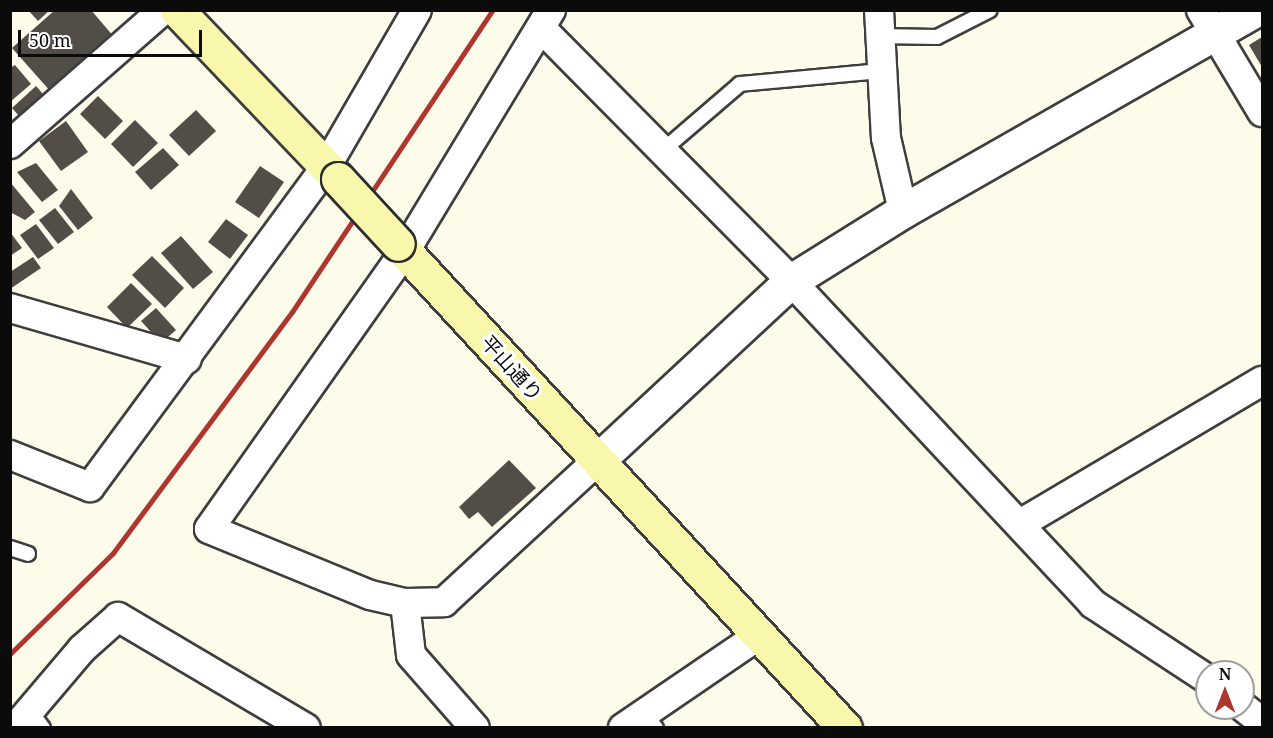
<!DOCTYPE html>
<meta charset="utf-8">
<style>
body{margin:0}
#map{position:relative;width:1273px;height:738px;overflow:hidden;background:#fdfcea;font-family:"Noto Serif","Noto Sans JP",serif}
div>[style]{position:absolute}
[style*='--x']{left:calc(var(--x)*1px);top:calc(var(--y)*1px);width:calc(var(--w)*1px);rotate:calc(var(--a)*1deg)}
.building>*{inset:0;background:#534d48}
.roads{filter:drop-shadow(2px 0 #3e3e3e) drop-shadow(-2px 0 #3e3e3e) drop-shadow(0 2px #3e3e3e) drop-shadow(0 -2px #3e3e3e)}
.service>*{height:14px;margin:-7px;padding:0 7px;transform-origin:7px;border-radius:7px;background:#fff}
.minor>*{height:28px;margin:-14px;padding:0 14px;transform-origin:14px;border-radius:14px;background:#fff}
.tertiary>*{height:33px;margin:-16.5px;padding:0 16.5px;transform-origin:16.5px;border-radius:16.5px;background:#fff}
.secondary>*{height:33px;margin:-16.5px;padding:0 16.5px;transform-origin:16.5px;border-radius:16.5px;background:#f8f7ab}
.rail>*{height:4.5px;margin:-2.25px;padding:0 2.25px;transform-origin:2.25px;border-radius:2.25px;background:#af362f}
.bridges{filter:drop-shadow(2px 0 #2d2d2d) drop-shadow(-2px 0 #2d2d2d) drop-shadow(0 2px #2d2d2d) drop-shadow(0 -2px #2d2d2d)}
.secondary-bridge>*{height:33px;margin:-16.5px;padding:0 16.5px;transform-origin:16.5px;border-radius:16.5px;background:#f8f7ab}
span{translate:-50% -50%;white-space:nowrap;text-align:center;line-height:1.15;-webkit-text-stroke:6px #fff;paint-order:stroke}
.street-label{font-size:20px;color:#0b0b0b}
.frame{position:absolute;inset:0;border:12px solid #0b0b0b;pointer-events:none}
.north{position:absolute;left:1195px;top:660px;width:60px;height:60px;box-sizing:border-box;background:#fff;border:2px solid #9d9d9d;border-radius:50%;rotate:0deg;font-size:16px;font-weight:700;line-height:24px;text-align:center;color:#0b0b0b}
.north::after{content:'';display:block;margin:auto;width:21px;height:27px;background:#af362f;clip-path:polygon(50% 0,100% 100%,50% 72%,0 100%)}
.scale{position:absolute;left:18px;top:30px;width:184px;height:27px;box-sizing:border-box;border:3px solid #0b0b0b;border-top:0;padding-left:8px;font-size:18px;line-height:21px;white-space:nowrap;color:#0b0b0b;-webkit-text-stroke:4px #fff;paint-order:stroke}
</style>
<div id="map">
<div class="building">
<i style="clip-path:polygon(28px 10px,50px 10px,38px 21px)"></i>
<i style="clip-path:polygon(55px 10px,91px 10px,114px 37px,51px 92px,12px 48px)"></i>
<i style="clip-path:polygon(1262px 37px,1262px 67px,1249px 45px)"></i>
<i style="clip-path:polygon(15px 65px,31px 84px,10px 102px,10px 68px)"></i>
<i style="clip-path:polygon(36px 86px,50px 102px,26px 124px,12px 108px)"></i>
<i style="clip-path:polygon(98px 96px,123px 121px,105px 139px,80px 114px)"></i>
<i style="clip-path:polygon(196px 110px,216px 131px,189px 156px,169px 135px)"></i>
<i style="clip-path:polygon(135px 120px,158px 143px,133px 167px,111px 144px)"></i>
<i style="clip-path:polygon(66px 121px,88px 152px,61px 171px,39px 141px)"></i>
<i style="clip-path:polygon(163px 148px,179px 165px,151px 190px,135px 172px)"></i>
<i style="clip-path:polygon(36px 163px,58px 190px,42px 202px,17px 172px)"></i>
<i style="clip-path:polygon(260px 166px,284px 182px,259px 218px,235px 202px)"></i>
<i style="clip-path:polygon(10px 182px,35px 212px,25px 220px,10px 212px)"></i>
<i style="clip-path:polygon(71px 189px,93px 218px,78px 230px,59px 206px)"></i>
<i style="clip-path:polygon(55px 208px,74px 232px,58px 244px,39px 220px)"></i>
<i style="clip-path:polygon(226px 219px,248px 235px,230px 259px,208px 242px)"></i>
<i style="clip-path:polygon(36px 224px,54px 248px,38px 259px,20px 235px)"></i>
<i style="clip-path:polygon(10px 232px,22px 248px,10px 256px)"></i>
<i style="clip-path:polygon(181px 236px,213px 272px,193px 289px,161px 253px)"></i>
<i style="clip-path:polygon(152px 256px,184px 288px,165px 308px,132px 275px)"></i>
<i style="clip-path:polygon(33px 257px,41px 268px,10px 289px,10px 272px)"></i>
<i style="clip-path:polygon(131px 283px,152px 304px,127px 328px,107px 307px)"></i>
<i style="clip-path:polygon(156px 308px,176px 330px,161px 343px,141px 321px)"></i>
<i style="clip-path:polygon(509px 460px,536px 488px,492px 527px,478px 512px,469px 519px,459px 507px)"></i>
</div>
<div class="roads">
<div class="service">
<i style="--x:877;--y:36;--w:60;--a:1"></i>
<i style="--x:937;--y:37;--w:59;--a:-27"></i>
<i style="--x:661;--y:152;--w:104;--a:-40.7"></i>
<i style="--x:740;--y:84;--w:140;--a:-5.3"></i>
<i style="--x:10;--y:548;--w:19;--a:18"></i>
<i style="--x:31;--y:712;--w:20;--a:53"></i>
<i style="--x:645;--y:713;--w:19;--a:54"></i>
</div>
<div class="minor">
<i style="--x:551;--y:10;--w:282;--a:121.2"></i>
<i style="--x:405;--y:251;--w:340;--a:125.2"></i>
<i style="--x:209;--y:529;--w:174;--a:22.3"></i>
<i style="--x:370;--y:595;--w:36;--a:13"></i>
<i style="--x:405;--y:603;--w:39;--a:-1"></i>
<i style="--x:444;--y:602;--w:208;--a:-42.7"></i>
<i style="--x:879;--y:10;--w:128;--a:86.9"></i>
<i style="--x:886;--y:138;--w:75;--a:76.9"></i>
<i style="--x:1201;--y:10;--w:119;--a:59.1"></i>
<i style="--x:541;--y:28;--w:356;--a:45.3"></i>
<i style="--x:791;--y:281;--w:442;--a:46.9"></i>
<i style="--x:1093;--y:604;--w:136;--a:33.3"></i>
<i style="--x:10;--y:144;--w:203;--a:-41.2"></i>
<i style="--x:10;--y:308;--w:184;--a:16.1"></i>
<i style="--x:10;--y:455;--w:86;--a:21.8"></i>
<i style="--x:90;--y:487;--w:398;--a:-53.6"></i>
<i style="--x:326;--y:167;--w:181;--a:-59.9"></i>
<i style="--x:1020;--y:524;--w:281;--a:-30.6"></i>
<i style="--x:405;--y:603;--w:52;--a:83.4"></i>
<i style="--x:411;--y:655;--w:97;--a:48.8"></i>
<i style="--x:1243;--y:707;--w:24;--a:38"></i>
<i style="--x:15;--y:728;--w:104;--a:-49.7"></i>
<i style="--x:82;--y:649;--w:48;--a:-41.6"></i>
<i style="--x:118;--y:617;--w:218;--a:30.6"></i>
<i style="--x:623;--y:728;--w:163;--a:-34.3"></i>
</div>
<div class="tertiary">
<i style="--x:597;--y:461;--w:265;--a:-42.9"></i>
<i style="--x:791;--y:281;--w:132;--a:-32"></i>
<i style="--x:903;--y:211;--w:405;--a:-29.7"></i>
</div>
<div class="secondary">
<i style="--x:177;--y:10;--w:233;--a:46.4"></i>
<i style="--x:398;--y:244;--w:659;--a:47.28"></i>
</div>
</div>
<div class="rail">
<i style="--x:10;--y:654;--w:144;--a:-44.4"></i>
<i style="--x:113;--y:553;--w:300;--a:-53.4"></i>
<i style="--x:292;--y:312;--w:363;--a:-56.4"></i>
</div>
<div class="bridges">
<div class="secondary-bridge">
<i style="--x:338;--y:179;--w:88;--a:47.3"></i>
</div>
</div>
<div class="street-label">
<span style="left:512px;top:368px;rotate:48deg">平山通り</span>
</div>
<div class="frame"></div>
<div class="north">N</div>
<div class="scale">50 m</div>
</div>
